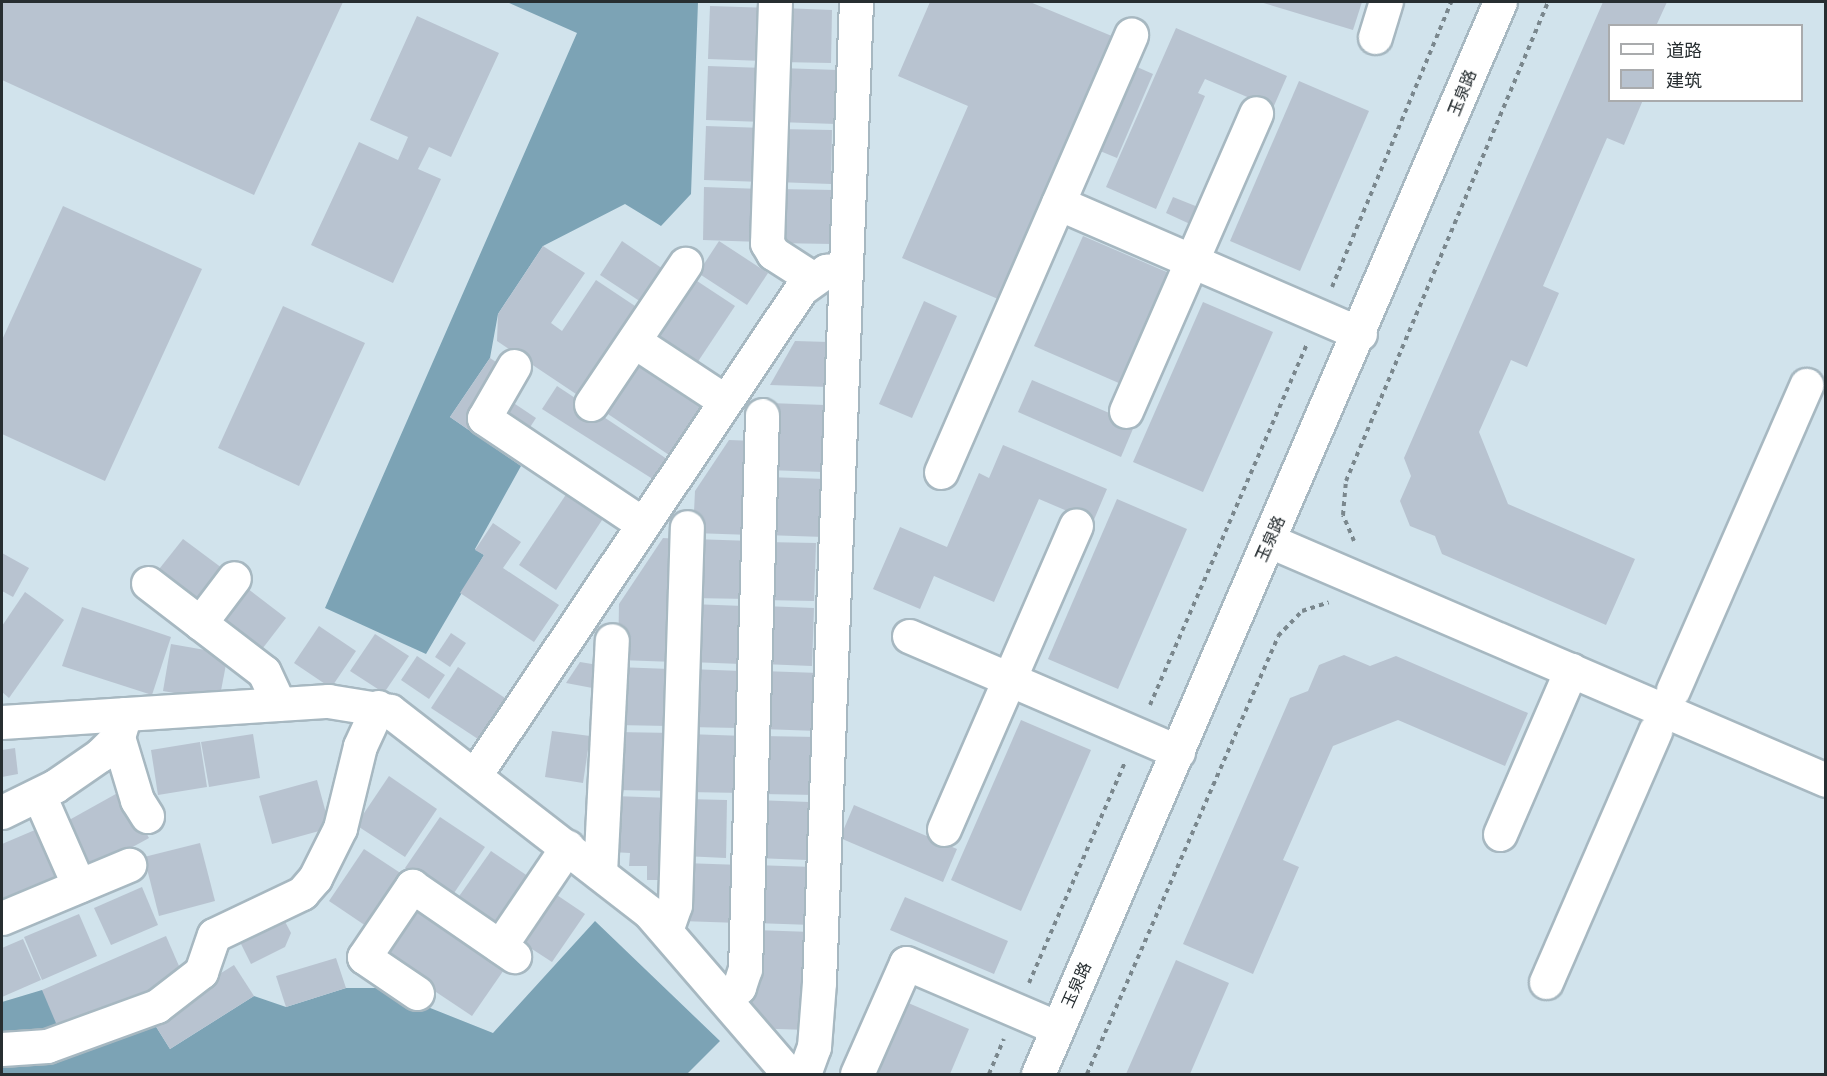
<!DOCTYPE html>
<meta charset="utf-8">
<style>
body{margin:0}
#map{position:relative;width:1827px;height:1076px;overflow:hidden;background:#d1e3ec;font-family:"Roboto Condensed","Noto Sans SC",sans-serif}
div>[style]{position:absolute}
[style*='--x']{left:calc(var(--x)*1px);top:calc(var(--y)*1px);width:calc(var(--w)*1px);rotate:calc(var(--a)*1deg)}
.forest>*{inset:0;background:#7ca3b5}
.building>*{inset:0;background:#b8c3d0}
.path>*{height:4px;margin-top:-2px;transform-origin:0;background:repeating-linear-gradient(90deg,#7a878d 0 4.5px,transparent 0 9px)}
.roads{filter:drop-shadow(2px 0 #a7b8c1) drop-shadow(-2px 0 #a7b8c1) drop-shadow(0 2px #a7b8c1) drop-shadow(0 -2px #a7b8c1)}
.minor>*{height:33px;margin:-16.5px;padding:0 16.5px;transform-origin:16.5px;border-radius:16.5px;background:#fff}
span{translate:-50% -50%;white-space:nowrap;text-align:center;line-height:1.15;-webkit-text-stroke:5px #fff;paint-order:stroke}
.street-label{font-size:16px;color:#272e31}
.frame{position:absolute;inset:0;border:3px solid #272e31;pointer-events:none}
.legend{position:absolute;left:1608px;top:24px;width:195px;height:78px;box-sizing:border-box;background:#fff;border:2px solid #a9abad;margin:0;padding:8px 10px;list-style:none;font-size:18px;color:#272e31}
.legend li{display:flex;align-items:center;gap:12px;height:30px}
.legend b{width:30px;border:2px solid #a9abad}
</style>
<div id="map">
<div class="forest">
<i style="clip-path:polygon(507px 2px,698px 2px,691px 194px,661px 226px,625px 204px,543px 246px,498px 314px,490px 358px,450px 417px,521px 466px,475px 549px,484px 555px,426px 654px,325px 608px,577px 33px)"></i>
<i style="clip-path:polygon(595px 921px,720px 1041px,687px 1074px,2px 1074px,2px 1002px,42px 990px,150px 1017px,170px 1049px,254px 996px,286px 1007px,346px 988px,380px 988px,493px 1033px)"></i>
</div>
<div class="building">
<i style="clip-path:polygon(2px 2px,343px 2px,254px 195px,2px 80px)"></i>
<i style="clip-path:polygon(930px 2px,1030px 2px,1119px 39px,1005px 302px,902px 258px,968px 106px,898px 76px)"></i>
<i style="clip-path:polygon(1260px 2px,1362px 2px,1353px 30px)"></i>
<i style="clip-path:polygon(1603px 2px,1667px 2px,1656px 26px,1610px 26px,1610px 100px,1643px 100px,1624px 145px,1607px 138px,1543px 286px,1559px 293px,1527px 367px,1511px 360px,1479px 432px,1508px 504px,1635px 559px,1606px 625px,1442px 554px,1435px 536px,1410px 526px,1400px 501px,1411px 476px,1404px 458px)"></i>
<i style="clip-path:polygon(710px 6px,768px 8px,766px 61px,708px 59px)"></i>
<i style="clip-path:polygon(782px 8px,832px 10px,831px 63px,780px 62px)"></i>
<i style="clip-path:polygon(417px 16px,499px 53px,451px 157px,429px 147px,418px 169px,441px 179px,393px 283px,311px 245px,359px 142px,398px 160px,408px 137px,370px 120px)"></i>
<i style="clip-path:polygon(1176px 28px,1287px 76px,1273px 108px,1205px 79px,1198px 93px,1205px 96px,1156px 209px,1106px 187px)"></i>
<i style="clip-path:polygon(708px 66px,766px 68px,765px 122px,706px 120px)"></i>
<i style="clip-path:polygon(1137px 67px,1153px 74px,1117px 158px,1100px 151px)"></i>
<i style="clip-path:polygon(780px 68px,838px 70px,836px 124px,778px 122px)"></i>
<i style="clip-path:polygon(1299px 81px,1369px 111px,1300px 271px,1230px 241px)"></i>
<i style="clip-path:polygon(706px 126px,765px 128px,763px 182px,704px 180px)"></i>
<i style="clip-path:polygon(778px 129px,832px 130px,831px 184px,776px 182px)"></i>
<i style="clip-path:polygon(704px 187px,762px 189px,761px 242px,703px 240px)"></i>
<i style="clip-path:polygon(776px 189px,835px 190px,833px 244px,774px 243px)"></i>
<i style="clip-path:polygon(1173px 197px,1198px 207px,1190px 224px,1166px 213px)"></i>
<i style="clip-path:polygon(63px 206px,202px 269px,105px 481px,2px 434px,2px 340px)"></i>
<i style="clip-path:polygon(1083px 236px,1169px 273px,1121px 384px,1034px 346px)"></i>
<i style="clip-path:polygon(622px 241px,663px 269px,641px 302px,600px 275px)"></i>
<i style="clip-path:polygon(719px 241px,768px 273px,747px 305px,698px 273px)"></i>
<i style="clip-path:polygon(543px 246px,585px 273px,551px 323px,562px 331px,596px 280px,641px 310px,582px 398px,497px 341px,498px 314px)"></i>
<i style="clip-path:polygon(694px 279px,735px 306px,693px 369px,652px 342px)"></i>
<i style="clip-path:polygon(924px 301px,957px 316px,912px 418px,879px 404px)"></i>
<i style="clip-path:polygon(1203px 302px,1273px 332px,1203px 492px,1133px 462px)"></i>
<i style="clip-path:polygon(283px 306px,365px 343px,299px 486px,218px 448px)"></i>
<i style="clip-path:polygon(795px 341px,829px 342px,828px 387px,770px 385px)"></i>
<i style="clip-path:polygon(642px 356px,709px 401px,672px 457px,605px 412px)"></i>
<i style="clip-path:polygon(490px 358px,505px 368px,476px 435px,450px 417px)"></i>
<i style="clip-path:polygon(1032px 380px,1135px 424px,1121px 457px,1018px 412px)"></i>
<i style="clip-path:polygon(557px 386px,673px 463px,659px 483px,542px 409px)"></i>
<i style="clip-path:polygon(503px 396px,536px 418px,525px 435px,491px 412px)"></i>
<i style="clip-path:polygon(769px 403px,825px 405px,823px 472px,767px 470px)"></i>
<i style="clip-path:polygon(729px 440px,755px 441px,752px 535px,693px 533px,695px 491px)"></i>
<i style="clip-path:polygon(1003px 445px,1107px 489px,1093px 522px,1039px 499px,994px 602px,934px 576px,920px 609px,873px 589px,900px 527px,947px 547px,979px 473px,989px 478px)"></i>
<i style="clip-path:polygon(767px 477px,826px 479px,824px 537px,765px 535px)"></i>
<i style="clip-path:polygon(571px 487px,608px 511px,556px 590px,519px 565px)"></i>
<i style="clip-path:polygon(1117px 499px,1187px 529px,1118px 689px,1048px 659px)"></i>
<i style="clip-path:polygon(493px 523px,521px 542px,503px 568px,559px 605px,534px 642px,460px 593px,484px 555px,475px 550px)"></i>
<i style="clip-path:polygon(663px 538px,680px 539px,676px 662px,618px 660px,619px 604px)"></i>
<i style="clip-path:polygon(183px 539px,226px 571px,195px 611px,152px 578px)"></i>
<i style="clip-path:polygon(693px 539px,752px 541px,750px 599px,691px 598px)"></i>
<i style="clip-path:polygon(765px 542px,816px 543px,814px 601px,763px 600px)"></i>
<i style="clip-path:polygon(2px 553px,29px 568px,13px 597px,2px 591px)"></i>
<i style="clip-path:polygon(243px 585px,286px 618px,256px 657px,213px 624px)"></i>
<i style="clip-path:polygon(25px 592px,64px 620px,9px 698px,2px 692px,2px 626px)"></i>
<i style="clip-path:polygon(691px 604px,743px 606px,741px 664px,690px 662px)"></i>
<i style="clip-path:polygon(763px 606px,814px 608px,812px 666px,761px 664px)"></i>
<i style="clip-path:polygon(82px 607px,171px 637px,152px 695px,62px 666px)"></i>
<i style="clip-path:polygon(319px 626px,356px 651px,331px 688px,294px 663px)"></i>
<i style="clip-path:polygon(451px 633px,466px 643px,450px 667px,435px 657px)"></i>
<i style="clip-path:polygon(375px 634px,409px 656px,384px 693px,350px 671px)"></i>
<i style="clip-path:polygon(171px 644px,228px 654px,219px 701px,163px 691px)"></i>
<i style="clip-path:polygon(1344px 655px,1370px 666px,1396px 656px,1528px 713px,1505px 766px,1398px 720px,1333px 746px,1283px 860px,1299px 867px,1253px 974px,1183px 944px,1290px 698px,1308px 691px,1319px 665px)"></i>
<i style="clip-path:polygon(417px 656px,445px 675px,429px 699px,401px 680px)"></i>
<i style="clip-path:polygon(580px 662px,604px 666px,603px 690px,566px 683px)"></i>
<i style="clip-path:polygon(458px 667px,514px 704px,487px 745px,431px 708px)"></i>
<i style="clip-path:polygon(617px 667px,670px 669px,669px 726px,616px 725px)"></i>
<i style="clip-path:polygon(689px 669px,741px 671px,739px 728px,688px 727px)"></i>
<i style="clip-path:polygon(761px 671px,819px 673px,818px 731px,759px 729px)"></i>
<i style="clip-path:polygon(1021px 720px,1091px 750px,1021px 911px,951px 880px)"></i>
<i style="clip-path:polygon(552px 731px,590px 736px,583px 783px,545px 777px)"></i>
<i style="clip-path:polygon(615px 732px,674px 733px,672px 791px,614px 790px)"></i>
<i style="clip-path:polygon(253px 734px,260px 778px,209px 787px,201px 742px)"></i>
<i style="clip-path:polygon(687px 734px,745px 736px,744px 793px,686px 792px)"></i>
<i style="clip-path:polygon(759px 736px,817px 737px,816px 795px,757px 794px)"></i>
<i style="clip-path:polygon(200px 742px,207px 787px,158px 795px,151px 750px)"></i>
<i style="clip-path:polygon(15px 748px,18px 774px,2px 777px,2px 750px)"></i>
<i style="clip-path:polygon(389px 776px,437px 809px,405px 857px,356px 825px)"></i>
<i style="clip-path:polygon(317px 780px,330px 828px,272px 844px,259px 796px)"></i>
<i style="clip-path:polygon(123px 790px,149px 838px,89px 871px,62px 824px)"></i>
<i style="clip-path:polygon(613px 796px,672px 798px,669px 880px,647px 880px,647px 866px,629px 866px,630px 853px,612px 852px)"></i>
<i style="clip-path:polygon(685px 799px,727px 800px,726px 858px,683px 856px)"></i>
<i style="clip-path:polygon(757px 800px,809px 802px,807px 860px,755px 858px)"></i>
<i style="clip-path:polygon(854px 805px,957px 849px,943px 882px,840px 838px)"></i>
<i style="clip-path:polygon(440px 817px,485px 847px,450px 899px,405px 868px)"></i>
<i style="clip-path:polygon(42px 827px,66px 880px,2px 908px,2px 844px)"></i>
<i style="clip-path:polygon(200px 843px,215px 901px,159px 916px,144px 857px)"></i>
<i style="clip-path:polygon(364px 849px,405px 876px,369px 928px,329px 901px)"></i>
<i style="clip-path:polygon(491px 851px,535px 881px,500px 932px,455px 902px)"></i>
<i style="clip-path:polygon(683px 863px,742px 865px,740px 923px,681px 921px)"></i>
<i style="clip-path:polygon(755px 865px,813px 867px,812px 925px,754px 923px)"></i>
<i style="clip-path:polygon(142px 887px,158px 925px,111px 945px,94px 908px)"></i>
<i style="clip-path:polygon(548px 889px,585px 914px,552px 962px,515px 938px)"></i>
<i style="clip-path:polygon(905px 897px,1008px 941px,994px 974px,890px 930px)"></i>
<i style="clip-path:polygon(415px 902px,508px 964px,472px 1016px,379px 954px)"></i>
<i style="clip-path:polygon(79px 914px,97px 956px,42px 980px,24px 937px)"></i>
<i style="clip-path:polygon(281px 914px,291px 933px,285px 947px,251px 964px,237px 936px)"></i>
<i style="clip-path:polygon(753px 930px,811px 932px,809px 1030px,750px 1028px)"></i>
<i style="clip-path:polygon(166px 936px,182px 973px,61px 1035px,42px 990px)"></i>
<i style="clip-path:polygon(23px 939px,41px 980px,2px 997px,2px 948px)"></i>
<i style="clip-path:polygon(336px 958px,346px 988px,286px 1007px,276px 976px)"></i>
<i style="clip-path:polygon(1176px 960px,1229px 983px,1190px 1074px,1126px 1074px)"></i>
<i style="clip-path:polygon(234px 965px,254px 996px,170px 1049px,150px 1017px)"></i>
<i style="clip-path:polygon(899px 999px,969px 1029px,950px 1074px,867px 1074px)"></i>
</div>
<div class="path">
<i style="--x:1332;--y:287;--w:309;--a:-67.3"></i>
<i style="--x:1354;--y:541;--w:28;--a:-113"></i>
<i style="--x:1343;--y:515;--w:34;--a:-85"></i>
<i style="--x:1346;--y:481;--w:520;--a:-67.13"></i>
<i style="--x:1150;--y:705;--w:394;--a:-66.5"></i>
<i style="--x:1029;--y:983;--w:241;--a:-66.5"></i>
<i style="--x:989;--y:1074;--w:38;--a:-67"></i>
<i style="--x:1087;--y:1074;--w:478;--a:-66.4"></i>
<i style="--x:1278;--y:636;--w:35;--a:-46"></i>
<i style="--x:1302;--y:611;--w:28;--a:-18"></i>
</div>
<div class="roads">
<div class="minor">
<i style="--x:775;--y:2;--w:241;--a:91.9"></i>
<i style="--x:767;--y:243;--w:12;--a:59"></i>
<i style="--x:773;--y:253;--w:46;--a:32.7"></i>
<i style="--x:1375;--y:37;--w:37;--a:-73"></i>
<i style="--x:1058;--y:203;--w:329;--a:23.4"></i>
<i style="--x:634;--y:341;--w:109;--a:33.4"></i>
<i style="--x:514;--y:366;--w:60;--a:120"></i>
<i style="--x:484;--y:418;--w:191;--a:33.7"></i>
<i style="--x:591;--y:404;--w:169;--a:-56.1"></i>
<i style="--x:1126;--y:411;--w:325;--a:-66.4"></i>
<i style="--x:941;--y:472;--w:477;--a:-66.5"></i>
<i style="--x:1270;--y:541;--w:605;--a:23.26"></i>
<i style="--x:148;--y:583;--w:146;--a:37.5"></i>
<i style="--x:264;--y:672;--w:35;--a:65"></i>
<i style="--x:200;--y:623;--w:56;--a:-52.9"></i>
<i style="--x:909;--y:636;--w:293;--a:23.3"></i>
<i style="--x:1673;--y:690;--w:333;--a:-66.4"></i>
<i style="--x:2;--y:722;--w:327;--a:-3.7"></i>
<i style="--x:328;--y:701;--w:63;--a:9.2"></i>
<i style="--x:390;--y:711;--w:328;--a:37.8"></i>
<i style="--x:649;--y:912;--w:214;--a:49.2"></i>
<i style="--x:118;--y:737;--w:66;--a:73.2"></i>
<i style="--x:137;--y:800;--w:19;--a:58"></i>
<i style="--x:475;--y:775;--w:585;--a:-56.15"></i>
<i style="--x:801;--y:289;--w:31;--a:-36"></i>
<i style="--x:826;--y:271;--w:20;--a:-6"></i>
<i style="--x:39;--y:795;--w:99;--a:66.3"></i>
<i style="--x:2;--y:812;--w:59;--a:-26.1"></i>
<i style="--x:55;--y:786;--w:55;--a:-34.6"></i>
<i style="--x:100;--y:755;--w:25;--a:-45"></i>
<i style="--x:118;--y:737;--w:24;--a:-73"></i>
<i style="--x:944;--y:829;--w:331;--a:-66.5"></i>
<i style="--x:1500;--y:834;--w:179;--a:-66.6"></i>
<i style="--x:600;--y:873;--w:233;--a:-87.1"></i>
<i style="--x:2;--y:918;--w:138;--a:-22.7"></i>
<i style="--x:667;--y:928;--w:24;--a:-71"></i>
<i style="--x:675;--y:905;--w:378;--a:-88.2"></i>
<i style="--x:500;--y:946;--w:120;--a:-55.9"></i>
<i style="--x:1546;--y:982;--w:274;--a:-66.5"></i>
<i style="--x:417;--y:993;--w:64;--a:-145.8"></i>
<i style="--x:364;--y:957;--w:86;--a:-55.9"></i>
<i style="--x:412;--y:886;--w:124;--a:34.5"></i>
<i style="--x:726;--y:998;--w:17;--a:-40"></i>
<i style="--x:739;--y:987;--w:19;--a:-72"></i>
<i style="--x:745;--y:969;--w:554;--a:-88.24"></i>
<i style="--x:2;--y:1049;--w:45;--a:-3.8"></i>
<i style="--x:47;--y:1046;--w:117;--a:-20"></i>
<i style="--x:157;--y:1006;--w:56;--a:-37.7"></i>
<i style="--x:201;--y:972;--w:39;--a:-71"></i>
<i style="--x:214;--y:935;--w:98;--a:-25.5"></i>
<i style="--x:302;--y:893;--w:20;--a:-49"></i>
<i style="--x:315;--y:878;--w:56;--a:-63.4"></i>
<i style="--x:340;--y:828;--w:84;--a:-76.3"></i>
<i style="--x:360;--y:746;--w:43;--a:-65.2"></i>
<i style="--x:804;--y:1074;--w:29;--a:-70"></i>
<i style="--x:814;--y:1047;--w:65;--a:-85.6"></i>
<i style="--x:819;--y:982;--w:981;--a:-87.84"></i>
<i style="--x:857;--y:1074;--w:121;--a:-66.2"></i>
<i style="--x:906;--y:963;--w:165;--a:23.2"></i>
<i style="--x:1038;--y:1074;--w:1167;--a:-66.69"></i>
</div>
</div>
<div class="street-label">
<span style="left:1463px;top:93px;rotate:-68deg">玉泉路</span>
<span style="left:1271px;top:539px;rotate:-66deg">玉泉路</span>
<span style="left:1077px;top:985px;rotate:-66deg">玉泉路</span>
</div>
<div class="frame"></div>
<ul class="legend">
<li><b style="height:8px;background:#fff"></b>道路</li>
<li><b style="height:16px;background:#b8c3d0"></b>建筑</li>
</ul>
</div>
